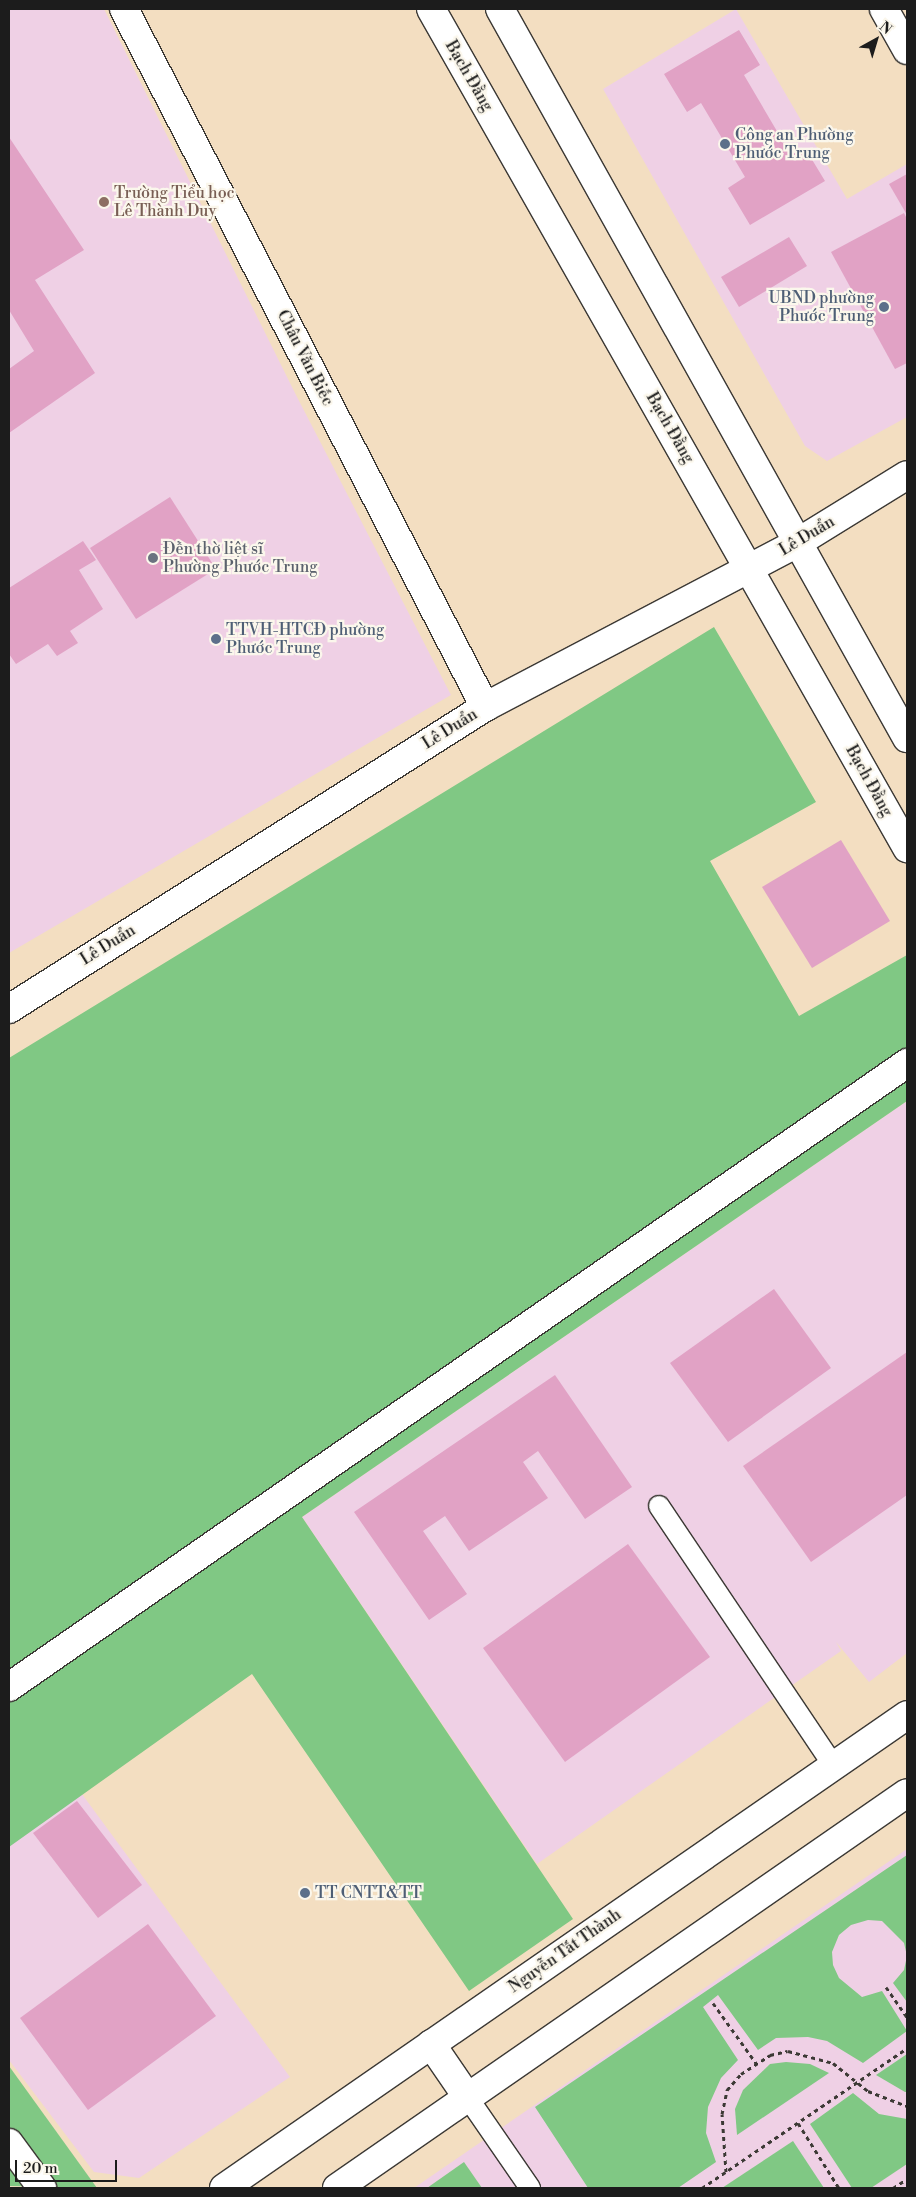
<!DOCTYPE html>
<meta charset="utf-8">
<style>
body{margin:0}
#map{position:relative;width:916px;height:2197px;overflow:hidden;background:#f3dec1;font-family:"Libre Bodoni",serif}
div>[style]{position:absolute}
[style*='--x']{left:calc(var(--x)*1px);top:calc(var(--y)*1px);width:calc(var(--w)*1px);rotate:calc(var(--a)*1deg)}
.built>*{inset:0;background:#efd0e5}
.green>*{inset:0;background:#80c884}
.building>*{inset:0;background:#e1a2c5}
.path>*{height:3px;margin-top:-1.5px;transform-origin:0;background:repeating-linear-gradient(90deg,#3c3935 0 4px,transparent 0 8px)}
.roads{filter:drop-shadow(1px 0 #3c3935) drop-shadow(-1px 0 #3c3935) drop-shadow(0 1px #3c3935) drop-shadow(0 -1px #3c3935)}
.lane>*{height:20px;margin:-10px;padding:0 10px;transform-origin:10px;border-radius:10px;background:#fff}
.street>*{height:28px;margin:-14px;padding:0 14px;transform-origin:14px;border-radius:14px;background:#fff}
.secondary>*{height:28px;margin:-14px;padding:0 14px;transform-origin:14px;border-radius:14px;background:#fff}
.primary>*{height:28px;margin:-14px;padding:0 14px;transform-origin:14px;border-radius:14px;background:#fff}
.dots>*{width:14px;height:14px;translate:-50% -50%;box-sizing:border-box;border:2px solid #fbf7ec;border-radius:50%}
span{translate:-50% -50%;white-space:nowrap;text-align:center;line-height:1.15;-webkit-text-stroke:4.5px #fbf7ec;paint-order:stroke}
.street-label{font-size:16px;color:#1c1c1c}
.service-label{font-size:16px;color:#4e5e75}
.left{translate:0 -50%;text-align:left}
.right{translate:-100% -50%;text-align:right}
.education-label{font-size:16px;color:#785e54}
.worship-label{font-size:16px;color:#5b616d}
.frame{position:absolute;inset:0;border:10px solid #1c1c1c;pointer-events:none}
.north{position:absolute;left:851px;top:15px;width:50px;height:50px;-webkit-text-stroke:4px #fbf7ec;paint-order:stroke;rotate:39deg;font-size:14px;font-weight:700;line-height:20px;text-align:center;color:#1c1c1c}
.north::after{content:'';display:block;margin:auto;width:18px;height:22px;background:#1c1c1c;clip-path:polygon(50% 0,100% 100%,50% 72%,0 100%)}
.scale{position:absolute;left:15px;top:2160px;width:102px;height:22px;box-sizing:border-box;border:2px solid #1c1c1c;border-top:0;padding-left:6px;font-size:15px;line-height:18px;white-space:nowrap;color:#1c1c1c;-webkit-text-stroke:4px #fbf7ec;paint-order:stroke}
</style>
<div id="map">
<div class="built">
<i style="clip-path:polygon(9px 9px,104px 9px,296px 395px,451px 695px,9px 953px)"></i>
<i style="clip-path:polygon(736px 9px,847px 199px,907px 164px,907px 417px,827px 461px,805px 446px,603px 89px)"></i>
<i style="clip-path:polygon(907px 1101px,907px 1653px,869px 1682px,836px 1642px,841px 1651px,537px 1864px,302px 1517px)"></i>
<i style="clip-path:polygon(76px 1786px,290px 2077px,139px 2178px,94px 2172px,9px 2060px,9px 1839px)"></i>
<i style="clip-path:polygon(907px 1849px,907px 2188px,414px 2188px)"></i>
</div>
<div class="green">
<i style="clip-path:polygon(714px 627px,816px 802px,710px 861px,799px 1016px,907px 955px,907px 1101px,302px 1517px,573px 1919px,469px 1991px,252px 1674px,9px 1847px,9px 1058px)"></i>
<i style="clip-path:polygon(907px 1855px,907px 2002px,893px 1983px,904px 1970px,907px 1956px,904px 1943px,882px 1921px,868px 1920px,851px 1925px,839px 1935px,832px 1952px,833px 1965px,839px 1978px,862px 1997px,882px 1991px,907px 2031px,863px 2063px,827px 2041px,808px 2037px,776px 2038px,758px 2050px,718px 1995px,703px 2007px,738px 2060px,721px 2078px,708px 2107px,706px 2133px,716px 2162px,678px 2188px,588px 2188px,535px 2107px)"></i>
<i style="clip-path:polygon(907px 2054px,907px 2092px,905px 2092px,876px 2075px)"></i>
<i style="clip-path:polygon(786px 2062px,810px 2064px,829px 2073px,737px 2135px,735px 2109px,743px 2090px,770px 2064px)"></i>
<i style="clip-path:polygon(9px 2066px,97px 2188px,9px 2186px)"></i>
<i style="clip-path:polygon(853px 2093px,879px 2114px,907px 2119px,907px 2164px,871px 2188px,852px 2188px,810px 2124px)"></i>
<i style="clip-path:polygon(793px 2141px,824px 2188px,722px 2188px)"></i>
<i style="clip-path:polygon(464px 2162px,482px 2188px,427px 2188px)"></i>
</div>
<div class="building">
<i style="clip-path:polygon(739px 30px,760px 65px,744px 75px,791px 155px,805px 148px,825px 181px,750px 225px,728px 188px,745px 177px,701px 103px,687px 112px,664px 74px)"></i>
<i style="clip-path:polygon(9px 137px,84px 250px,35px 280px,95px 373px,9px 433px,9px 369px,34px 351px,9px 310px)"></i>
<i style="clip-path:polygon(907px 174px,907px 215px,889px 184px)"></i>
<i style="clip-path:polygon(904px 213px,907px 219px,907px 363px,895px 369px,831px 252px)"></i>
<i style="clip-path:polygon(789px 237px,807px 266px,739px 307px,721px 277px)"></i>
<i style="clip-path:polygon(170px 497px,216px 569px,136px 619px,90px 548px)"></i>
<i style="clip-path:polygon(83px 541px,96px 560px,79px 570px,103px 609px,70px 631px,78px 643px,57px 656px,48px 644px,16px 664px,9px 654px,9px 588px)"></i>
<i style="clip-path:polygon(841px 840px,890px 921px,812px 968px,762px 887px)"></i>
<i style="clip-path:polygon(774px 1289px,831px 1368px,728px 1442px,670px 1363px)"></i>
<i style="clip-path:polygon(907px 1352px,907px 1495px,811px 1562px,743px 1466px)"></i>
<i style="clip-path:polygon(555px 1375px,632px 1487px,585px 1519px,538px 1451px,523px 1462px,548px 1498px,469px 1551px,445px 1516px,423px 1531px,467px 1594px,429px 1620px,354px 1512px)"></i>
<i style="clip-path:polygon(628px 1544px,710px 1657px,565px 1762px,483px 1648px)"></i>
<i style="clip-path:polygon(77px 1801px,142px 1885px,98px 1918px,33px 1833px)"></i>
<i style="clip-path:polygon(148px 1924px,216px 2016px,88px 2110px,20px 2018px)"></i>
</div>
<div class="path">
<i style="--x:886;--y:1987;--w:37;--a:55"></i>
<i style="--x:713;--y:2003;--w:74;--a:54.4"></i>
<i style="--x:798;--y:2123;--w:77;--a:57.8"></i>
<i style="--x:726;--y:2172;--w:58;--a:-93.9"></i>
<i style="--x:722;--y:2114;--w:25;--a:-78"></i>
<i style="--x:727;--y:2090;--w:21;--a:-49"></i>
<i style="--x:741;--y:2074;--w:35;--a:-33"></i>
<i style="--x:770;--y:2055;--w:18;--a:-13"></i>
<i style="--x:788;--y:2051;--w:47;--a:14.9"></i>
<i style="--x:833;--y:2063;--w:45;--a:38.7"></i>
<i style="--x:868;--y:2091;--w:42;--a:21"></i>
<i style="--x:702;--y:2188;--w:248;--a:-34.3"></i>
<i style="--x:893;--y:2188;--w:17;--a:-33"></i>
</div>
<div class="roads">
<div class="lane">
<i style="--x:659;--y:1506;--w:313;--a:56.1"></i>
<i style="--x:468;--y:2098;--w:109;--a:55.4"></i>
</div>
<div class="street">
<i style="--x:124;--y:9;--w:786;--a:62.65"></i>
<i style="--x:884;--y:9;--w:47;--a:60.7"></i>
<i style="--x:9;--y:1009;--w:564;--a:-32.39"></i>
<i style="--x:485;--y:707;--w:352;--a:-27.7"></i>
<i style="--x:797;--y:543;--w:129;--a:-31.7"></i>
<i style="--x:9;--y:1687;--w:1094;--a:-34.79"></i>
<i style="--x:9;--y:2143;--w:56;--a:53.7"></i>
</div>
<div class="secondary">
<i style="--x:431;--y:9;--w:965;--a:60.43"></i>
<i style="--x:500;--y:9;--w:835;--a:60.83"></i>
</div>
<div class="primary">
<i style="--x:431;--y:2044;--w:65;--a:55.6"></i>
<i style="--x:224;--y:2188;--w:831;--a:-34.7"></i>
<i style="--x:337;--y:2188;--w:693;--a:-34.72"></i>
</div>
</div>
<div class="dots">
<i style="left:725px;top:144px;background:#5c6f8a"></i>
<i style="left:104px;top:202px;background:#8d6e63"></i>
<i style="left:884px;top:307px;background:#5c6f8a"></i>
<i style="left:153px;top:558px;background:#6b7280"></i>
<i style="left:216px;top:639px;background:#5c6f8a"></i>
<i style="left:305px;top:1893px;background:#5c6f8a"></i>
</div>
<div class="street-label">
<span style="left:469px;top:76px;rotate:60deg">Bạch Đằng</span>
<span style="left:305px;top:358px;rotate:63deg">Châu Văn Biếc</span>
<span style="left:670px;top:428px;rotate:60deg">Bạch Đằng</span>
<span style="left:807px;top:536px;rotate:-31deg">Lê Duẩn</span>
<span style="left:450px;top:729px;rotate:-32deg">Lê Duẩn</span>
<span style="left:869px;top:781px;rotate:61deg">Bạch Đằng</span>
<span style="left:108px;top:945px;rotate:-32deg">Lê Duẩn</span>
<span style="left:565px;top:1951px;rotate:-35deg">Nguyễn Tất Thành</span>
</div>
<div class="service-label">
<span class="left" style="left:735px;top:144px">Công an Phường<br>Phước Trung</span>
<span class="right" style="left:874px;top:307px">UBND phường<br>Phước Trung</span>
<span class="left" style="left:226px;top:639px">TTVH-HTCĐ phường<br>Phước Trung</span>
<span class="left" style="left:315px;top:1893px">TT CNTT&amp;TT</span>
</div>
<div class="education-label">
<span class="left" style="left:114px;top:202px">Trường Tiểu học<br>Lê Thành Duy</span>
</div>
<div class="worship-label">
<span class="left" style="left:163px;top:558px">Đền thờ liệt sĩ<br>Phường Phước Trung</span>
</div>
<div class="frame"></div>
<div class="north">N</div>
<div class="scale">20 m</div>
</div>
